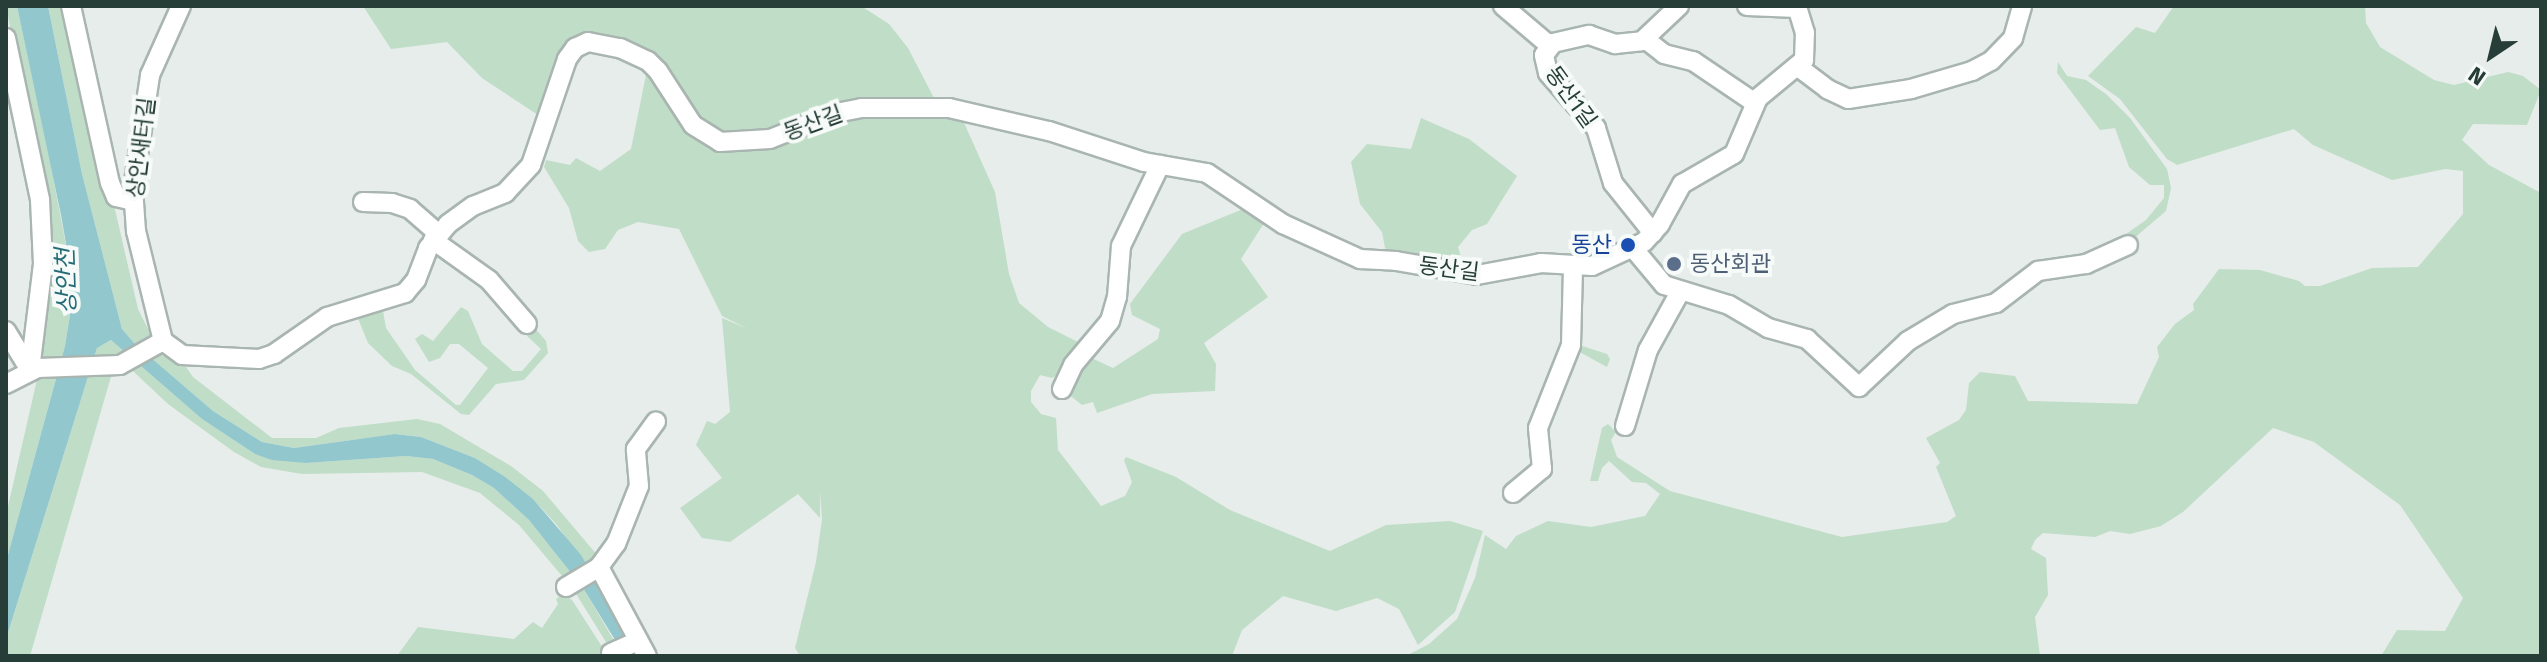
<!DOCTYPE html>
<meta charset="utf-8">
<style>
body{margin:0}
#map{position:relative;width:2547px;height:662px;overflow:hidden;background:#e6edea;font-family:"Fira Sans","Noto Sans KR",sans-serif}
div>[style]{position:absolute}
[style*='--x']{left:calc(var(--x)*1px);top:calc(var(--y)*1px);width:calc(var(--w)*1px);rotate:calc(var(--a)*1deg)}
.green>*{inset:0;background:#c0ddc7}
.water>*{inset:0;background:#92c7ce}
.roads{filter:drop-shadow(2px 0 #a9b5b1) drop-shadow(-2px 0 #a9b5b1) drop-shadow(0 2px #a9b5b1) drop-shadow(0 -2px #a9b5b1)}
.minor>*{height:18px;margin:-9px;padding:0 9px;transform-origin:9px;border-radius:9px;background:#fff}
.dots>*{width:22px;height:22px;translate:-50% -50%;box-sizing:border-box;border:4px solid #f6faf8;border-radius:50%}
span{translate:-50% -50%;white-space:nowrap;text-align:center;line-height:1.15;-webkit-text-stroke:8px #f6faf8;paint-order:stroke}
.street-label{font-size:22px;color:#263e37}
.transit-label{font-size:22px;color:#164399}
.right{translate:-100% -50%;text-align:right}
.service-label{font-size:22px;color:#4e5e75}
.left{translate:0 -50%;text-align:left}
.water-label{font-size:24px;color:#246c76;font-style:italic}
.frame{position:absolute;inset:0;border:8px solid #263e37;pointer-events:none}
.north{position:absolute;left:2451px;top:16px;width:80px;height:80px;-webkit-text-stroke:6px #f6faf8;paint-order:stroke;rotate:215deg;font-size:22px;font-weight:700;line-height:32px;text-align:center;color:#263e37}
.north::after{content:'';display:block;margin:auto;width:28px;height:36px;background:#263e37;clip-path:polygon(50% 0,100% 100%,50% 72%,0 100%)}
</style>
<div id="map">
<div class="green">
<i style="clip-path:polygon(6px 6px,17px 6px,49px 156px,71px 272px,71px 309px,65px 346px,6px 562px,6px 515px,36px 384px,46px 305px,40px 173px)"></i>
<i style="clip-path:polygon(48px 6px,68px 6px,138px 309px,161px 355px,186px 367px,193px 377px,272px 438px,316px 438px,339px 428px,417px 419px,440px 424px,511px 466px,543px 491px,598px 556px,641px 656px,631px 655px,604px 594px,557px 525px,533px 499px,475px 458px,421px 437px,396px 434px,294px 448px,262px 442px,213px 411px,135px 344px,122px 329px,82px 174px)"></i>
<i style="clip-path:polygon(363px 6px,861px 6px,889px 24px,908px 48px,936px 102px,961px 116px,995px 192px,1009px 274px,1019px 303px,1048px 327px,1084px 345px,1059px 374px,1052px 378px,1040px 375px,1031px 391px,1031px 402px,1041px 414px,1056px 418px,1058px 450px,1101px 506px,1125px 496px,1132px 482px,1124px 460px,1126px 457px,1176px 477px,1230px 510px,1330px 551px,1386px 525px,1450px 521px,1483px 531px,1455px 612px,1418px 645px,1399px 609px,1377px 598px,1336px 611px,1283px 596px,1242px 630px,1232px 656px,800px 656px,795px 648px,816px 562px,822px 519px,820px 491px,820px 518px,798px 494px,730px 542px,702px 538px,680px 508px,722px 478px,696px 445px,707px 421px,715px 424px,730px 412px,722px 318px,748px 329px,722px 316px,679px 229px,638px 222px,618px 230px,605px 249px,589px 252px,578px 241px,569px 208px,544px 167px,546px 160px,570px 165px,576px 158px,600px 171px,631px 149px,647px 70px,590px 36px,541px 117px,482px 78px,447px 42px,391px 49px)"></i>
<i style="clip-path:polygon(2174px 6px,2365px 6px,2366px 23px,2380px 47px,2434px 80px,2454px 85px,2508px 72px,2523px 76px,2541px 90px,2527px 125px,2473px 124px,2462px 140px,2489px 165px,2541px 193px,2541px 656px,2381px 656px,2397px 630px,2445px 631px,2463px 598px,2400px 505px,2314px 442px,2273px 428px,2183px 512px,2161px 526px,2130px 534px,2110px 531px,2095px 537px,2043px 533px,2035px 540px,2031px 549px,2046px 558px,2048px 595px,2035px 617px,2040px 656px,1406px 656px,1429px 644px,1457px 619px,1475px 578px,1485px 535px,1506px 549px,1516px 536px,1548px 521px,1591px 527px,1645px 516px,1660px 494px,1646px 483px,1632px 482px,1609px 461px,1602px 468px,1598px 481px,1590px 481px,1602px 428px,1608px 424px,1616px 432px,1611px 440px,1617px 457px,1670px 491px,1842px 537px,1947px 522px,1956px 516px,1936px 467px,1940px 463px,1926px 438px,1959px 420px,1966px 410px,1969px 383px,1980px 372px,2015px 376px,2028px 401px,2137px 404px,2159px 357px,2157px 347px,2175px 324px,2194px 310px,2193px 304px,2219px 269px,2260px 270px,2299px 281px,2305px 286px,2320px 286px,2372px 268px,2418px 267px,2463px 214px,2463px 171px,2445px 169px,2392px 180px,2313px 145px,2294px 129px,2177px 165px,2167px 159px,2120px 99px,2088px 76px,2136px 27px,2155px 33px)"></i>
<i style="clip-path:polygon(2058px 62px,2067px 76px,2086px 80px,2106px 94px,2130px 118px,2167px 169px,2171px 188px,2166px 211px,2133px 239px,2109px 246px,2146px 220px,2164px 198px,2164px 185px,2150px 185px,2129px 167px,2115px 128px,2100px 130px,2057px 73px)"></i>
<i style="clip-path:polygon(1421px 118px,1469px 139px,1517px 176px,1487px 224px,1472px 230px,1458px 247px,1464px 268px,1386px 253px,1382px 232px,1360px 204px,1351px 162px,1367px 144px,1411px 149px)"></i>
<i style="clip-path:polygon(1248px 207px,1266px 220px,1241px 259px,1268px 297px,1204px 343px,1216px 364px,1215px 391px,1152px 394px,1097px 413px,1093px 402px,1082px 405px,1067px 393px,1085px 355px,1113px 368px,1158px 339px,1160px 329px,1132px 315px,1130px 304px,1182px 234px)"></i>
<i style="clip-path:polygon(461px 307px,468px 311px,482px 344px,513px 371px,522px 371px,541px 349px,526px 335px,534px 327px,546px 341px,548px 353px,524px 380px,496px 384px,469px 415px,461px 414px,411px 374px,392px 366px,368px 343px,357px 316px,383px 311px,386px 328px,415px 370px,456px 405px,460px 405px,488px 368px,459px 344px,450px 344px,440px 358px,429px 362px,415px 339px,422px 334px,433px 341px)"></i>
<i style="clip-path:polygon(111px 340px,202px 419px,255px 454px,306px 463px,406px 456px,433px 459px,472px 475px,494px 488px,529px 520px,583px 588px,616px 644px,606px 642px,573px 589px,519px 525px,480px 493px,422px 472px,302px 474px,261px 467px,234px 452px,168px 404px,117px 356px,30px 656px,6px 656px,6px 639px,97px 348px)"></i>
<i style="clip-path:polygon(1576px 344px,1607px 354px,1610px 359px,1607px 367px,1574px 349px)"></i>
<i style="clip-path:polygon(563px 594px,572px 600px,608px 656px,397px 656px,418px 627px,514px 639px,533px 622px,542px 628px,558px 604px,556px 599px)"></i>
</div>
<div class="water">
<i style="clip-path:polygon(17px 6px,48px 6px,82px 174px,122px 329px,135px 344px,213px 411px,262px 442px,294px 448px,395px 434px,421px 437px,475px 458px,505px 477px,533px 499px,581px 555px,604px 594px,632px 656px,625px 656px,583px 588px,529px 520px,494px 488px,472px 475px,433px 459px,406px 456px,306px 463px,272px 460px,255px 454px,202px 419px,111px 340px,97px 348px,6px 639px,6px 562px,65px 346px,71px 309px,71px 272px,61px 215px)"></i>
</div>
<div class="roads">
<div class="minor">
<i style="--x:71;--y:6;--w:181;--a:77.6"></i>
<i style="--x:110;--y:183;--w:15;--a:67"></i>
<i style="--x:116;--y:197;--w:17;--a:13"></i>
<i style="--x:1503;--y:6;--w:60;--a:40.3"></i>
<i style="--x:1747;--y:6;--w:50;--a:2.3"></i>
<i style="--x:6;--y:38;--w:166;--a:78.1"></i>
<i style="--x:40;--y:200;--w:64;--a:87.3"></i>
<i style="--x:43;--y:264;--w:107;--a:97"></i>
<i style="--x:1645;--y:39;--w:24;--a:38"></i>
<i style="--x:1664;--y:54;--w:30;--a:14"></i>
<i style="--x:1693;--y:61;--w:75;--a:34.1"></i>
<i style="--x:1797;--y:66;--w:38;--a:37"></i>
<i style="--x:1827;--y:89;--w:23;--a:25"></i>
<i style="--x:1848;--y:99;--w:64;--a:-9"></i>
<i style="--x:1911;--y:89;--w:64;--a:-16.4"></i>
<i style="--x:1972;--y:71;--w:21;--a:-28"></i>
<i style="--x:1991;--y:61;--w:32;--a:-46"></i>
<i style="--x:2013;--y:38;--w:33;--a:-74"></i>
<i style="--x:363;--y:202;--w:29;--a:2"></i>
<i style="--x:392;--y:203;--w:19;--a:18"></i>
<i style="--x:410;--y:209;--w:38;--a:41"></i>
<i style="--x:1653;--y:233;--w:64;--a:-128.7"></i>
<i style="--x:1613;--y:183;--w:58;--a:-107.2"></i>
<i style="--x:1596;--y:128;--w:73;--a:-131.1"></i>
<i style="--x:1548;--y:73;--w:18;--a:-103"></i>
<i style="--x:1544;--y:55;--w:15;--a:-53"></i>
<i style="--x:1553;--y:43;--w:37;--a:-13"></i>
<i style="--x:1589;--y:35;--w:28;--a:19"></i>
<i style="--x:1615;--y:44;--w:27;--a:-6"></i>
<i style="--x:1642;--y:41;--w:51;--a:-43.4"></i>
<i style="--x:433;--y:240;--w:69;--a:35.5"></i>
<i style="--x:489;--y:280;--w:58;--a:49.2"></i>
<i style="--x:1633;--y:248;--w:48;--a:50"></i>
<i style="--x:1664;--y:285;--w:68;--a:17.1"></i>
<i style="--x:1729;--y:305;--w:45;--a:30.5"></i>
<i style="--x:1768;--y:328;--w:41;--a:15.8"></i>
<i style="--x:1807;--y:339;--w:71;--a:42.7"></i>
<i style="--x:1859;--y:387;--w:67;--a:-43.2"></i>
<i style="--x:1908;--y:341;--w:52;--a:-31"></i>
<i style="--x:1953;--y:314;--w:44;--a:-14.3"></i>
<i style="--x:1996;--y:303;--w:53;--a:-37.3"></i>
<i style="--x:2038;--y:271;--w:49;--a:-8.3"></i>
<i style="--x:2086;--y:264;--w:46;--a:-24.3"></i>
<i style="--x:6;--y:331;--w:46;--a:58.4"></i>
<i style="--x:163;--y:341;--w:24;--a:36"></i>
<i style="--x:182;--y:355;--w:77;--a:3"></i>
<i style="--x:259;--y:359;--w:16;--a:-18"></i>
<i style="--x:274;--y:354;--w:65;--a:-34.9"></i>
<i style="--x:327;--y:317;--w:82;--a:-17.1"></i>
<i style="--x:405;--y:293;--w:17;--a:-50"></i>
<i style="--x:416;--y:280;--w:34;--a:-69"></i>
<i style="--x:428;--y:248;--w:31;--a:-50"></i>
<i style="--x:448;--y:224;--w:31;--a:-36"></i>
<i style="--x:473;--y:206;--w:35;--a:-22"></i>
<i style="--x:505;--y:193;--w:38;--a:-47"></i>
<i style="--x:531;--y:165;--w:112;--a:-71.2"></i>
<i style="--x:567;--y:59;--w:14;--a:-54"></i>
<i style="--x:575;--y:48;--w:14;--a:-25"></i>
<i style="--x:588;--y:42;--w:33;--a:11"></i>
<i style="--x:620;--y:48;--w:31;--a:25"></i>
<i style="--x:648;--y:61;--w:14;--a:45"></i>
<i style="--x:658;--y:71;--w:64;--a:57.1"></i>
<i style="--x:693;--y:125;--w:32;--a:32"></i>
<i style="--x:720;--y:142;--w:50;--a:-3.4"></i>
<i style="--x:770;--y:139;--w:71;--a:-21.5"></i>
<i style="--x:836;--y:113;--w:25;--a:-11"></i>
<i style="--x:861;--y:108;--w:88;--a:0"></i>
<i style="--x:949;--y:108;--w:103;--a:13"></i>
<i style="--x:1049;--y:131;--w:100;--a:18.1"></i>
<i style="--x:1144;--y:162;--w:64;--a:9.9"></i>
<i style="--x:1207;--y:173;--w:92;--a:33.9"></i>
<i style="--x:1283;--y:224;--w:85;--a:24.4"></i>
<i style="--x:1360;--y:259;--w:36;--a:3"></i>
<i style="--x:1396;--y:261;--w:82;--a:9.8"></i>
<i style="--x:1477;--y:275;--w:65;--a:-10.6"></i>
<i style="--x:1541;--y:263;--w:51;--a:3.4"></i>
<i style="--x:1592;--y:266;--w:57;--a:-24.8"></i>
<i style="--x:1644;--y:242;--w:24;--a:-48"></i>
<i style="--x:1660;--y:224;--w:46;--a:-61.2"></i>
<i style="--x:1682;--y:184;--w:60;--a:-30"></i>
<i style="--x:1734;--y:154;--w:61;--a:-66.8"></i>
<i style="--x:1758;--y:98;--w:60;--a:-39.6"></i>
<i style="--x:1804;--y:60;--w:27;--a:-88"></i>
<i style="--x:1805;--y:33;--w:28;--a:-107"></i>
<i style="--x:163;--y:341;--w:113;--a:-103.8"></i>
<i style="--x:136;--y:231;--w:43;--a:-94"></i>
<i style="--x:133;--y:188;--w:114;--a:-81.4"></i>
<i style="--x:150;--y:75;--w:76;--a:-65.8"></i>
<i style="--x:6;--y:384;--w:36;--a:-27"></i>
<i style="--x:38;--y:368;--w:82;--a:-2.1"></i>
<i style="--x:120;--y:365;--w:49;--a:-29.2"></i>
<i style="--x:1062;--y:389;--w:26;--a:-65"></i>
<i style="--x:1073;--y:365;--w:57;--a:-49.9"></i>
<i style="--x:1110;--y:321;--w:25;--a:-74"></i>
<i style="--x:1117;--y:297;--w:51;--a:-85.5"></i>
<i style="--x:1121;--y:246;--w:90;--a:-64.3"></i>
<i style="--x:1625;--y:426;--w:79;--a:-73.2"></i>
<i style="--x:1648;--y:350;--w:66;--a:-61.1"></i>
<i style="--x:1513;--y:493;--w:38;--a:-40"></i>
<i style="--x:1542;--y:469;--w:41;--a:-95.6"></i>
<i style="--x:1538;--y:428;--w:89;--a:-68.3"></i>
<i style="--x:1571;--y:345;--w:78;--a:-88.5"></i>
<i style="--x:599;--y:567;--w:101;--a:61.7"></i>
<i style="--x:566;--y:587;--w:39;--a:-31"></i>
<i style="--x:599;--y:567;--w:29;--a:-54"></i>
<i style="--x:616;--y:544;--w:62;--a:-68.4"></i>
<i style="--x:639;--y:486;--w:37;--a:-95"></i>
<i style="--x:636;--y:449;--w:34;--a:-54"></i>
<i style="--x:611;--y:653;--w:30;--a:-24"></i>
</div>
</div>
<div class="dots">
<i style="left:1628px;top:245px;background:#1a4fb4"></i>
<i style="left:1674px;top:264px;background:#5c6f8a"></i>
</div>
<div class="street-label">
<span style="left:1571px;top:97px;rotate:54deg">동산1길</span>
<span style="left:813px;top:123px;rotate:-20deg">동산길</span>
<span style="left:141px;top:148px;rotate:-83deg">상안새터길</span>
<span style="left:1449px;top:269px;rotate:7deg">동산길</span>
</div>
<div class="transit-label">
<span class="right" style="left:1612px;top:245px">동산</span>
</div>
<div class="service-label">
<span class="left" style="left:1690px;top:264px">동산회관</span>
</div>
<div class="water-label">
<span style="left:67px;top:281px;rotate:-92deg">상안천</span>
</div>
<div class="frame"></div>
<div class="north">N</div>
</div>
